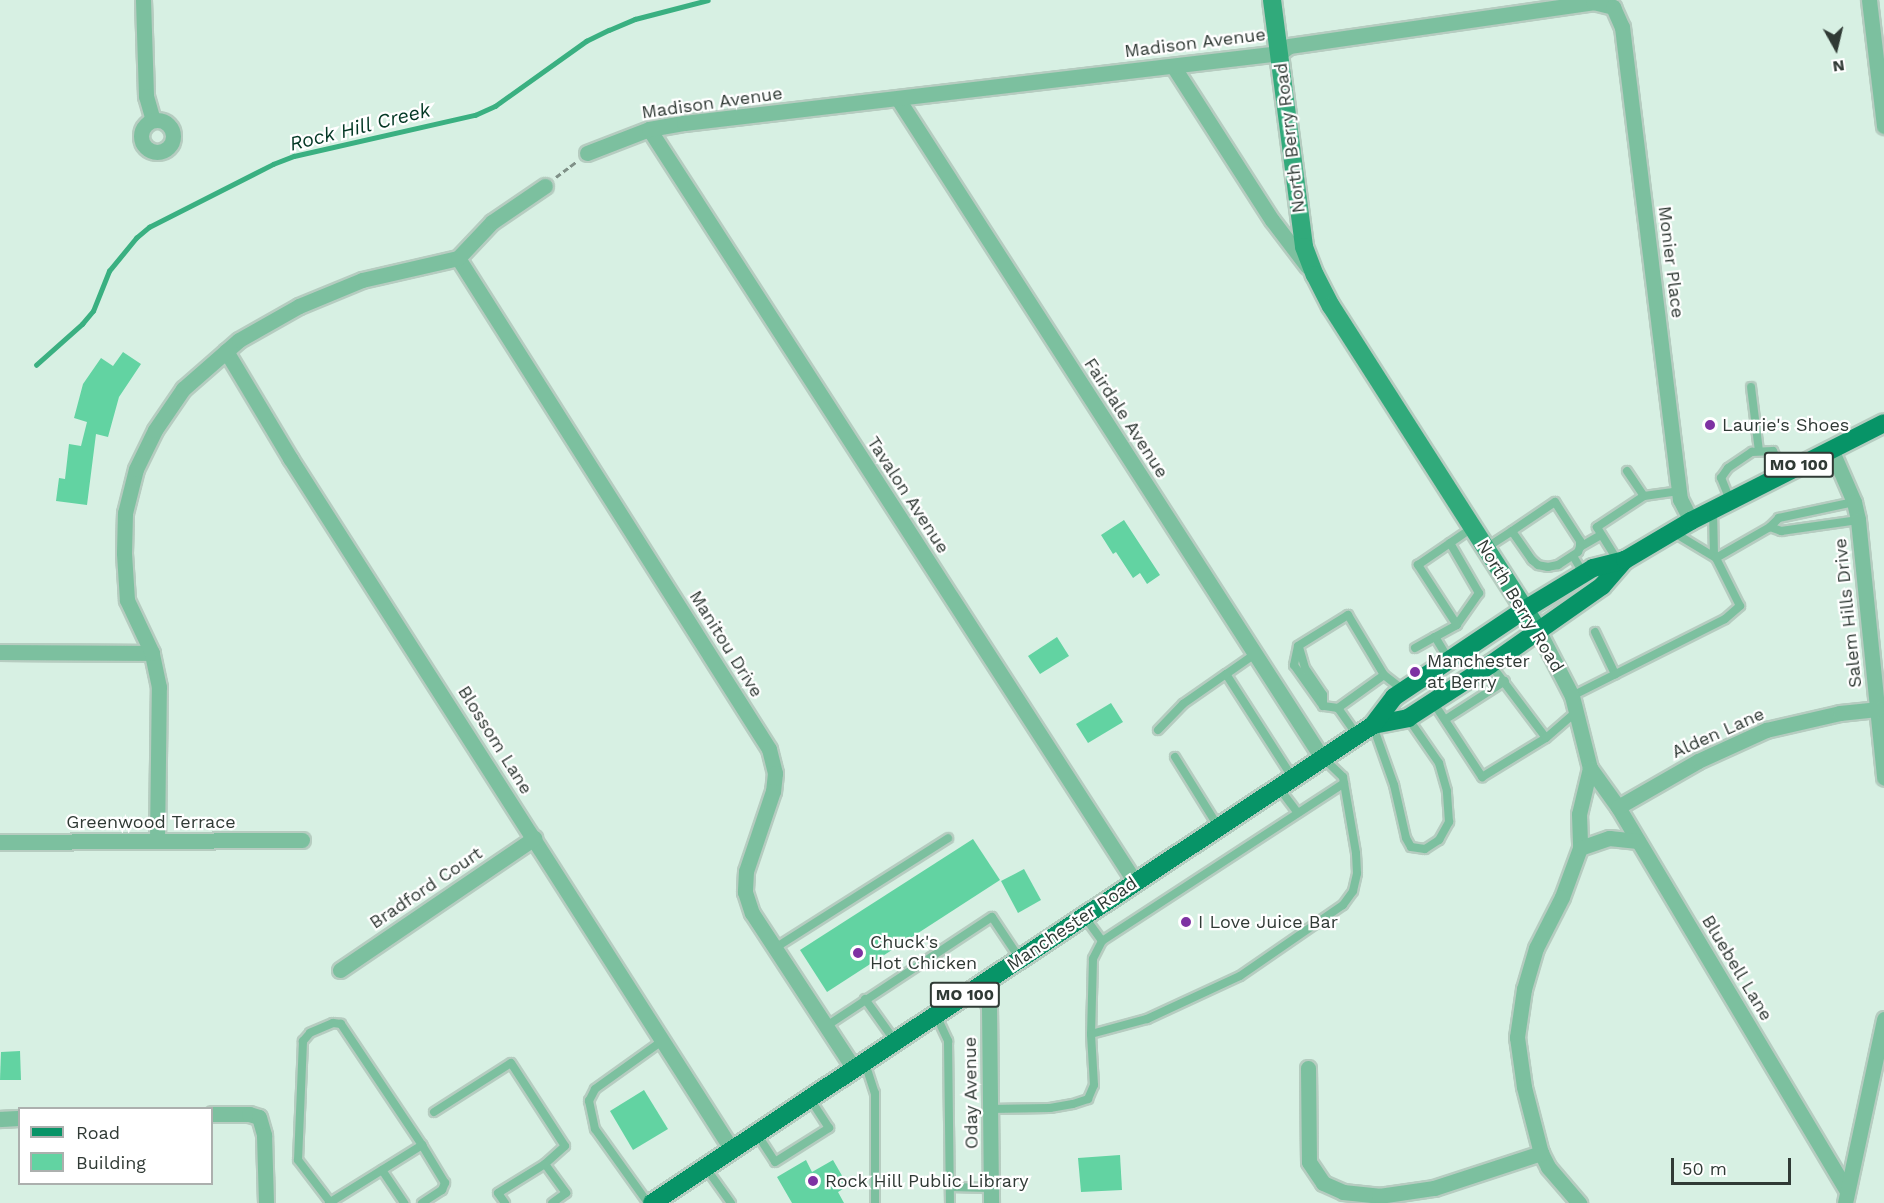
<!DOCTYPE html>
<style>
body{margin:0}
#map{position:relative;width:1884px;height:1203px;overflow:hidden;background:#d7f0e3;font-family:"Work Sans",sans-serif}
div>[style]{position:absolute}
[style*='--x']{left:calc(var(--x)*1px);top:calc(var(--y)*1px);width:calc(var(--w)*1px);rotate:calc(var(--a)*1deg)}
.stream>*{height:4.5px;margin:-2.25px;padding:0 2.25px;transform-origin:2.25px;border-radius:2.25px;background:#3ab081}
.building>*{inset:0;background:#62d3a2}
.path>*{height:3px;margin-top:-1.5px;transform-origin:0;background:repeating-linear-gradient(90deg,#7f9087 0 6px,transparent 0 9px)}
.roads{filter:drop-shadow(2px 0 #b6ccc0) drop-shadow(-2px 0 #b6ccc0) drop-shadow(0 2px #b6ccc0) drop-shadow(0 -2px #b6ccc0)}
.service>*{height:8px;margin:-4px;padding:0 4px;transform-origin:4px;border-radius:4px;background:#7cc09f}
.minor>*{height:15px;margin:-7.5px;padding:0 7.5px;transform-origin:7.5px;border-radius:7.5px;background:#7cc09f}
.minor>.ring{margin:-7.5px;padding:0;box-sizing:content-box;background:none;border:15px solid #7cc09f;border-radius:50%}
.secondary>*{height:18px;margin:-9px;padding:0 9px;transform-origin:9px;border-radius:9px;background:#31aa7b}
.primary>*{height:18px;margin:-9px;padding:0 9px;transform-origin:9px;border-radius:9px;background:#079467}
.dots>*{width:16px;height:16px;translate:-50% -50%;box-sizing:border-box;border:3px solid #fff;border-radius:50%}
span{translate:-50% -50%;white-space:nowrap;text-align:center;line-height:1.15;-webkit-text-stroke:4.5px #fff;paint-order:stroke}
.shield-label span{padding:2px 4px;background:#fff;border:2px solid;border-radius:4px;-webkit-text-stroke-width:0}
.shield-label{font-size:16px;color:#303a35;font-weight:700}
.street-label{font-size:18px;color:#303a35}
.poi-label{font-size:18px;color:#303a35}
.left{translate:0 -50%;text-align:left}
.water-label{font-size:20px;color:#043825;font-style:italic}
.legend{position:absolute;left:18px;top:1107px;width:195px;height:78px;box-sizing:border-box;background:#fff;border:2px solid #acb0ae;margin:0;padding:8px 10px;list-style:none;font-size:18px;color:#303a35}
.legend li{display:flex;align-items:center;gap:12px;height:30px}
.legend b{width:30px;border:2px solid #acb0ae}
.north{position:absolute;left:1806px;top:18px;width:60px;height:60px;-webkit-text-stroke:4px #fff;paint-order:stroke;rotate:172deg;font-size:16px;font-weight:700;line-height:24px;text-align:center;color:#303a35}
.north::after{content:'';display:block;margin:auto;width:21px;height:27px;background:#303a35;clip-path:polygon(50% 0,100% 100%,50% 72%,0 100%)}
.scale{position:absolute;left:1671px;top:1158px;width:120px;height:27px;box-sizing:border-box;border:3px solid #303a35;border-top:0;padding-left:8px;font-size:18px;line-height:21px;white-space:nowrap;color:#303a35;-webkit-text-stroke:4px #fff;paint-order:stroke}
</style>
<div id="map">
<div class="stream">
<i style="--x:36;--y:365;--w:62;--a:-41.7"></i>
<i style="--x:82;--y:324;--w:17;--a:-50"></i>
<i style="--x:93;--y:311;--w:43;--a:-68.2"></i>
<i style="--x:109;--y:271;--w:43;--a:-50.7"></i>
<i style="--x:136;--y:238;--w:17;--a:-40"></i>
<i style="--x:149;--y:227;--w:139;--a:-26.9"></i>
<i style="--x:273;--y:164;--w:22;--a:-21"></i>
<i style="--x:294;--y:156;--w:186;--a:-12.8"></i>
<i style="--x:475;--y:115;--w:22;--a:-24"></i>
<i style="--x:495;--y:106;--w:112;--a:-35.5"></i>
<i style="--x:586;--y:41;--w:25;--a:-26"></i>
<i style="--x:609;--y:30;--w:28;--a:-23"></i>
<i style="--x:635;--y:19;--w:75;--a:-14.6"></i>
</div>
<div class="building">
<i style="clip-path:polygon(123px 352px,141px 364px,119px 397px,108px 437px,96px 434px,87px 505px,56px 501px,59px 478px,65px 479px,69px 444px,81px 446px,87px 422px,74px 418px,83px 384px,101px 358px,113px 366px)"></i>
<i style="clip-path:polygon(1124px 520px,1160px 575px,1147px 584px,1140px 573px,1133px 578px,1116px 552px,1113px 554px,1101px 535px)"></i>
<i style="clip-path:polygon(1057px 637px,1069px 656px,1040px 674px,1028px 656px)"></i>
<i style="clip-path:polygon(1111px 703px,1123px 722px,1088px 743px,1076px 724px)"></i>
<i style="clip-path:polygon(973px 839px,1000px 880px,827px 992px,800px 950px)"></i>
<i style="clip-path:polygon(1024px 869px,1041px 900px,1018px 913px,1001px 881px)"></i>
<i style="clip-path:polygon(20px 1051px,21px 1080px,0 1080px,1px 1052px)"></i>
<i style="clip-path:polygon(644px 1090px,668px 1129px,633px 1150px,610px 1111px)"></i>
<i style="clip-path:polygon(1120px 1155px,1122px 1190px,1081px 1192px,1078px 1158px)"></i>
<i style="clip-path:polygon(806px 1160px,812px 1172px,833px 1160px,848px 1186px,838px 1192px,844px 1203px,792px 1203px,777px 1177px)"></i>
</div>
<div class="path">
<i style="--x:556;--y:177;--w:26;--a:-37"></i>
</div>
<div class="roads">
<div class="service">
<i style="--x:1751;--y:387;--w:64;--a:82.9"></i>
<i style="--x:1627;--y:471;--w:30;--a:56"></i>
<i style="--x:1730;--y:500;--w:24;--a:-112"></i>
<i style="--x:1721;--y:478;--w:12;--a:-55"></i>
<i style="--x:1728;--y:468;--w:29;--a:-34"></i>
<i style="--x:1752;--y:452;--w:21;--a:-3"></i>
<i style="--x:1773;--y:451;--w:24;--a:66"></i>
<i style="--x:1854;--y:502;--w:77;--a:168"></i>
<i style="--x:1779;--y:518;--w:13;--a:135"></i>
<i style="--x:1770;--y:527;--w:12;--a:20"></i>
<i style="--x:1781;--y:531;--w:78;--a:-8.1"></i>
<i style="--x:1713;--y:511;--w:43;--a:88.7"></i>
<i style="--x:1673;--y:532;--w:50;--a:31.2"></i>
<i style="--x:1716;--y:558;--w:62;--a:-29.9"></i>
<i style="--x:1450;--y:543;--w:58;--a:59.9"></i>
<i style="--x:1479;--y:593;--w:39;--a:125"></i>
<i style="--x:1580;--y:547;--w:24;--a:-30"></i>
<i style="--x:1486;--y:548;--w:31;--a:-33"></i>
<i style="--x:1512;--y:531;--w:52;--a:-34"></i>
<i style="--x:1555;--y:502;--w:46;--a:57.3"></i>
<i style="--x:1580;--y:541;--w:6;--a:90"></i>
<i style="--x:1580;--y:547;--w:5;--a:112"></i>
<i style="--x:1578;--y:552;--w:24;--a:147"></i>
<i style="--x:1558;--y:565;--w:10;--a:169"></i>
<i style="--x:1548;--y:567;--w:10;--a:-169"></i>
<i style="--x:1538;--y:565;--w:8;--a:-140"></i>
<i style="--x:1532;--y:560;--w:35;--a:-125"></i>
<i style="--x:1573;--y:556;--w:21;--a:59"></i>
<i style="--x:1618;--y:561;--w:40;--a:-122"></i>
<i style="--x:1597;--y:527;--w:56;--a:-33.4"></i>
<i style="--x:1644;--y:496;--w:35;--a:-8"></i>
<i style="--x:1595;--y:632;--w:47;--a:64.5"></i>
<i style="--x:1299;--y:647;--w:22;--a:74"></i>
<i style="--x:1305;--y:668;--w:32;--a:56"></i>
<i style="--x:1323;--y:695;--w:11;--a:90"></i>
<i style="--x:1415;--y:648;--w:23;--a:-29"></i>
<i style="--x:1255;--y:654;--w:35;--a:145"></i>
<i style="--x:1226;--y:674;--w:122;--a:57.3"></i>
<i style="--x:1449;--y:660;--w:27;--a:-121"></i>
<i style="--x:1435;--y:637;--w:25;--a:-29"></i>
<i style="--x:1457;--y:625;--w:72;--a:-123"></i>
<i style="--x:1418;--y:565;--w:65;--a:-34.4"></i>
<i style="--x:1491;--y:665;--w:91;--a:53"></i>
<i style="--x:1384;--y:675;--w:57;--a:144.3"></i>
<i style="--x:1338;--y:708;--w:15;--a:-172"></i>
<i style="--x:1323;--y:706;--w:50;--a:-125.3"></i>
<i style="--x:1294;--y:665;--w:19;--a:-78"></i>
<i style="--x:1298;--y:646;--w:59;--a:-31.8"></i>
<i style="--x:1348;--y:615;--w:70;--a:59"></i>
<i style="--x:1384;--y:675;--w:24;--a:38"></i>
<i style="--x:1572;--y:696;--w:171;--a:-26.7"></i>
<i style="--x:1725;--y:619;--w:20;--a:-41"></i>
<i style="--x:1740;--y:606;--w:54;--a:-116.6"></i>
<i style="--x:1433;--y:702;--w:90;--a:56.8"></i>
<i style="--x:1482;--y:777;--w:75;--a:-31.4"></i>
<i style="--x:1546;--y:738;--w:40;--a:-41"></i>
<i style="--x:1338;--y:708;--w:33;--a:55"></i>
<i style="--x:1446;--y:719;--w:70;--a:-32.8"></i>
<i style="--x:1373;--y:726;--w:63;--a:70.4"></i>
<i style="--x:1394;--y:785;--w:54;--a:77.2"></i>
<i style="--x:1406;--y:838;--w:10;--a:61"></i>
<i style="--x:1411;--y:847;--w:14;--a:8"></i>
<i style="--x:1425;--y:849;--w:17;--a:-33"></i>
<i style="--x:1439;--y:840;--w:21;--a:-61"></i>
<i style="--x:1449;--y:822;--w:31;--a:-94"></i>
<i style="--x:1447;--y:791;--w:29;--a:-106"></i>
<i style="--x:1439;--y:763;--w:55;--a:-124.6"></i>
<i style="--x:1158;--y:730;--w:36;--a:-46"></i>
<i style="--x:1183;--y:704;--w:52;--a:-34.9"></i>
<i style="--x:1175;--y:757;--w:81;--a:58.1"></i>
<i style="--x:1279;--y:788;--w:31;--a:53"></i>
<i style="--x:1084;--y:916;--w:31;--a:54"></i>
<i style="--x:1102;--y:941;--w:20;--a:117"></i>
<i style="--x:1093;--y:959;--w:75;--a:91.5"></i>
<i style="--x:1091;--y:1034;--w:58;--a:-15"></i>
<i style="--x:1147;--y:1019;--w:102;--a:-24.8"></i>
<i style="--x:1240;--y:976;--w:125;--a:-34.6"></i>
<i style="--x:1343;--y:905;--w:17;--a:-54"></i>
<i style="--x:1353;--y:891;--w:18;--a:-77"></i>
<i style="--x:1357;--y:873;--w:20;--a:-93"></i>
<i style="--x:1356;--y:853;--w:77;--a:-99.7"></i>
<i style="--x:1343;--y:777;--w:28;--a:-136"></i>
<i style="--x:1102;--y:941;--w:289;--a:-33.1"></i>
<i style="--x:775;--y:948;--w:205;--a:-32.4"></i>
<i style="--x:865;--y:999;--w:52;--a:54.5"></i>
<i style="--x:936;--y:1015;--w:29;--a:65"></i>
<i style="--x:948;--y:1041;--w:162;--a:89.3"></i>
<i style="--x:825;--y:1027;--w:200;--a:-33.4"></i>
<i style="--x:992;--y:917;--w:50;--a:56.3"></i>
<i style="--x:865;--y:1063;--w:32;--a:72"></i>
<i style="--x:875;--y:1093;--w:110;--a:90"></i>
<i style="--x:990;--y:1109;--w:60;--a:-1"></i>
<i style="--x:1050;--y:1108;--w:23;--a:-10"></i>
<i style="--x:1073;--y:1104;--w:16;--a:-18"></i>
<i style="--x:1088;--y:1099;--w:15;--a:-67"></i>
<i style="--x:1094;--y:1085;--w:51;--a:-93.4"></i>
<i style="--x:434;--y:1112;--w:91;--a:-32.5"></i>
<i style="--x:511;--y:1063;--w:99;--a:57"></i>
<i style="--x:565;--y:1146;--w:27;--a:138"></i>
<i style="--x:545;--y:1164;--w:36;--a:54"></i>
<i style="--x:566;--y:1193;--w:17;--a:144"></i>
<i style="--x:757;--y:1134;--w:33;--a:57"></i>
<i style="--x:775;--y:1162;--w:64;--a:-32.2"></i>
<i style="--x:829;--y:1128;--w:35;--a:-123"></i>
<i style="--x:706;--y:1168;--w:43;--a:54.5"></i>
<i style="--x:382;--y:1170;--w:40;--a:56"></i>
<i style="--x:950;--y:1187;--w:41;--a:1.4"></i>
<i style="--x:329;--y:1203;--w:110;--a:-31.9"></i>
<i style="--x:422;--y:1145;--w:146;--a:-123.8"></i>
<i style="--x:341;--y:1024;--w:8;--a:-173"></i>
<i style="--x:333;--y:1023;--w:25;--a:157"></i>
<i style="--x:310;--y:1033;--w:11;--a:131"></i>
<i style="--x:303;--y:1041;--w:119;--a:92.4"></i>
<i style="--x:298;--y:1160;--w:53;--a:52.7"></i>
<i style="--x:422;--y:1203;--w:24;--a:-33"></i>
<i style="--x:442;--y:1190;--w:8;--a:-67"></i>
<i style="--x:445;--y:1183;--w:44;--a:-121.2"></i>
<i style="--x:505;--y:1203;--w:12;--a:-125"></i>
<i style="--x:498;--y:1193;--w:55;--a:-31.7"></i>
<i style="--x:648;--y:1203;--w:91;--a:-125.6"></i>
<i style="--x:595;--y:1129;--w:29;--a:-102"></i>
<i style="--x:589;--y:1101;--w:13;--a:-63"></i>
<i style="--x:595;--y:1089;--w:82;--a:-35.6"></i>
</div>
<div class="minor">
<i style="--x:143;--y:0;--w:96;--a:88.2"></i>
<i style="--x:146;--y:96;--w:25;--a:74"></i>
<i style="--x:1869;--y:0;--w:127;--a:83.2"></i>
<i style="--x:1173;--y:66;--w:183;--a:57.3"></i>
<i style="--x:1272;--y:220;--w:58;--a:52.7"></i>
<i style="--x:898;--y:99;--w:784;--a:57.24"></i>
<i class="ring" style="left:141px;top:120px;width:17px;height:17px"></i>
<i style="--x:649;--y:129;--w:896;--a:57.16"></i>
<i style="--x:587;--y:153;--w:66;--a:-21.2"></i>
<i style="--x:649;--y:129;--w:36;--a:-10"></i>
<i style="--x:684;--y:123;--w:600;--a:-6.7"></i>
<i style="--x:1280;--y:53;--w:11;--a:-38"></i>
<i style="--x:1289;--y:46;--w:307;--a:-8.2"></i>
<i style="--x:1593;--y:2;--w:21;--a:14"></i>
<i style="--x:1613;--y:7;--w:22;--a:66"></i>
<i style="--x:1622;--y:27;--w:476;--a:83"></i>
<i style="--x:1680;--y:499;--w:25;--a:63"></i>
<i style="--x:458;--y:258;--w:581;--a:57.65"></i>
<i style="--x:769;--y:749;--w:25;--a:76"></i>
<i style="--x:775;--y:773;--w:18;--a:96"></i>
<i style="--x:773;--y:791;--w:84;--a:108.6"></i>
<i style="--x:746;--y:871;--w:21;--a:93"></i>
<i style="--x:745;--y:892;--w:22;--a:72"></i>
<i style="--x:752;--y:913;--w:186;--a:56.8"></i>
<i style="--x:226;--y:351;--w:125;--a:59.1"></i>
<i style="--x:290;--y:458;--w:821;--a:57.43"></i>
<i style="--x:1831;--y:449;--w:58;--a:66.5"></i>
<i style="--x:1854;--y:502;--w:18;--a:77"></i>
<i style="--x:1858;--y:520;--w:259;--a:84.2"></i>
<i style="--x:1538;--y:630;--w:74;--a:62.7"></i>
<i style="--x:1572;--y:696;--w:74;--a:76"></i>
<i style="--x:1590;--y:768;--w:47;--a:103.4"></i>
<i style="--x:1579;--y:814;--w:34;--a:88"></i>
<i style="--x:1580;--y:848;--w:52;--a:110.2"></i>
<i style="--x:1562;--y:897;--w:57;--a:117"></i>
<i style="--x:1536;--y:948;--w:43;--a:106.3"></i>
<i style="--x:1524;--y:989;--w:49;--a:98.3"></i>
<i style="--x:1517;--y:1037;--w:50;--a:82"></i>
<i style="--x:1524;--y:1087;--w:68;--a:75.6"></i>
<i style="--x:1541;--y:1153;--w:16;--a:63"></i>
<i style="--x:1548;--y:1167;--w:48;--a:49.3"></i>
<i style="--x:0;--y:652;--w:152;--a:0.4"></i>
<i style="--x:1590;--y:768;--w:48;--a:54.3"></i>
<i style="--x:1618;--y:807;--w:447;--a:59.2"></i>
<i style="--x:1618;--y:807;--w:92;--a:-29.9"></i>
<i style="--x:1698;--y:761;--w:75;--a:-24.5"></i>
<i style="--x:1766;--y:730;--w:76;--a:-12.9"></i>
<i style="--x:1840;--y:713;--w:37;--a:-6"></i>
<i style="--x:157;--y:841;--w:154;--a:-89.3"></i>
<i style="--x:159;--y:687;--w:35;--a:-102"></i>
<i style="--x:152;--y:653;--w:59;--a:-115.3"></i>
<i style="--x:127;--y:600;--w:47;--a:-93.7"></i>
<i style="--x:124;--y:553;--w:40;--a:-88.6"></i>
<i style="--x:125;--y:513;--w:45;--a:-76"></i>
<i style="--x:136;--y:469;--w:43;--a:-64"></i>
<i style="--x:155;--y:430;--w:50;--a:-55.7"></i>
<i style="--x:183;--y:389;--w:74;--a:-41.2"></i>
<i style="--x:239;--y:340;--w:69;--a:-29.5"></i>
<i style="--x:299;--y:306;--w:68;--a:-22.4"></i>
<i style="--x:362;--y:280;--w:98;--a:-12.9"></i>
<i style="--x:458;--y:258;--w:50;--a:-46.6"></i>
<i style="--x:492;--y:222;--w:64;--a:-34.2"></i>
<i style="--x:0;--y:842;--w:302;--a:-0.4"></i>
<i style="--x:1580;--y:848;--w:31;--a:-19"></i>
<i style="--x:1609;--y:838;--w:29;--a:6"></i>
<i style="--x:340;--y:970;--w:235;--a:-34.2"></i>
<i style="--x:980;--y:985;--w:23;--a:67"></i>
<i style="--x:989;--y:1006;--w:197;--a:89.4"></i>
<i style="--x:1308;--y:1068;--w:94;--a:89.4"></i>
<i style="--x:1309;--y:1162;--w:25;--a:56"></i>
<i style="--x:1323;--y:1183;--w:22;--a:24"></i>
<i style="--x:1343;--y:1192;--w:36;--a:6"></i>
<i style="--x:1379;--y:1196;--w:56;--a:-8.3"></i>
<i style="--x:1434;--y:1188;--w:113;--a:-18.1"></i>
<i style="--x:212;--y:1114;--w:37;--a:0"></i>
<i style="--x:249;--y:1114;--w:10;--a:17"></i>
<i style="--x:259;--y:1117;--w:19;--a:74"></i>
<i style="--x:264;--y:1135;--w:68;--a:88.3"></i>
<i style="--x:0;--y:1119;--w:20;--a:-3"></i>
<i style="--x:1845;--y:1203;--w:188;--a:-78"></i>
</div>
<div class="secondary">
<i style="--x:1272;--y:0;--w:249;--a:82.6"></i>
<i style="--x:1304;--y:247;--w:30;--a:69"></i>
<i style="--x:1315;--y:275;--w:35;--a:63"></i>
<i style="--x:1331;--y:306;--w:384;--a:57.4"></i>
</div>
<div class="primary">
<i style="--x:1373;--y:725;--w:36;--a:-11"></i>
<i style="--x:1408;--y:718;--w:99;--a:-33"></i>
<i style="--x:1491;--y:664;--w:136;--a:-35.1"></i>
<i style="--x:1602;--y:586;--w:35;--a:-49"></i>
<i style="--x:652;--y:1203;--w:865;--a:-33.54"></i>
<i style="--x:1373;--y:725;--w:35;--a:-53"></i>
<i style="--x:1394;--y:697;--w:156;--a:-33.8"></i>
<i style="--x:1524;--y:610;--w:81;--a:-31.3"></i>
<i style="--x:1593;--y:568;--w:33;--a:-14"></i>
<i style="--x:1625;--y:560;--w:77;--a:-30.6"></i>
<i style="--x:1691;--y:521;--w:216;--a:-26.9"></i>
</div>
</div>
<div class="dots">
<i style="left:1710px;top:425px;background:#7e32a3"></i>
<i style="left:1415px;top:672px;background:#7e32a3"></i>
<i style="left:1186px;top:922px;background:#7e32a3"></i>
<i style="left:858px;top:953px;background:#7e32a3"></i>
<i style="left:813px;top:1181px;background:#7e32a3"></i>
</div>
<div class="shield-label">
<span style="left:1799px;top:465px">MO 100</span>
<span style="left:965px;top:995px">MO 100</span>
</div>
<div class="street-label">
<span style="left:1195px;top:43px;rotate:-7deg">Madison Avenue</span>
<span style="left:712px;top:103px;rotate:-8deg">Madison Avenue</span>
<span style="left:1290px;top:138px;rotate:-97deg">North Berry Road</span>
<span style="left:1671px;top:262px;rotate:83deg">Monier Place</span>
<span style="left:1126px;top:418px;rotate:57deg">Fairdale Avenue</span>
<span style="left:908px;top:495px;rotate:57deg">Tavalon Avenue</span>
<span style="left:1520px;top:606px;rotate:59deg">North Berry Road</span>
<span style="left:1848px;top:613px;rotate:-96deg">Salem Hills Drive</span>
<span style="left:726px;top:644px;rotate:58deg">Manitou Drive</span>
<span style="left:1718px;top:733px;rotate:-24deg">Alden Lane</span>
<span style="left:495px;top:740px;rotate:58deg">Blossom Lane</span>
<span style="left:151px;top:822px">Greenwood Terrace</span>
<span style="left:426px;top:888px;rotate:-34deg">Bradford Court</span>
<span style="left:1072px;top:924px;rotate:-34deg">Manchester Road</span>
<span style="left:1737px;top:968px;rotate:59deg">Bluebell Lane</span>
<span style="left:971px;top:1093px;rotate:-91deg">Oday Avenue</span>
</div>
<div class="poi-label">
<span class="left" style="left:1722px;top:425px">Laurie's Shoes</span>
<span class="left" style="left:1427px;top:672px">Manchester<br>at Berry</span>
<span class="left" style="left:1198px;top:922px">I Love Juice Bar</span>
<span class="left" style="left:870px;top:953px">Chuck's<br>Hot Chicken</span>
<span class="left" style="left:825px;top:1181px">Rock Hill Public Library</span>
</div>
<div class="water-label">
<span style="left:360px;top:127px;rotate:-14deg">Rock Hill Creek</span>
</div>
<ul class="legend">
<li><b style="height:8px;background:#079467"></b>Road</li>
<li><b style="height:16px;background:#62d3a2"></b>Building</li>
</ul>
<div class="north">N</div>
<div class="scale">50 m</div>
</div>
